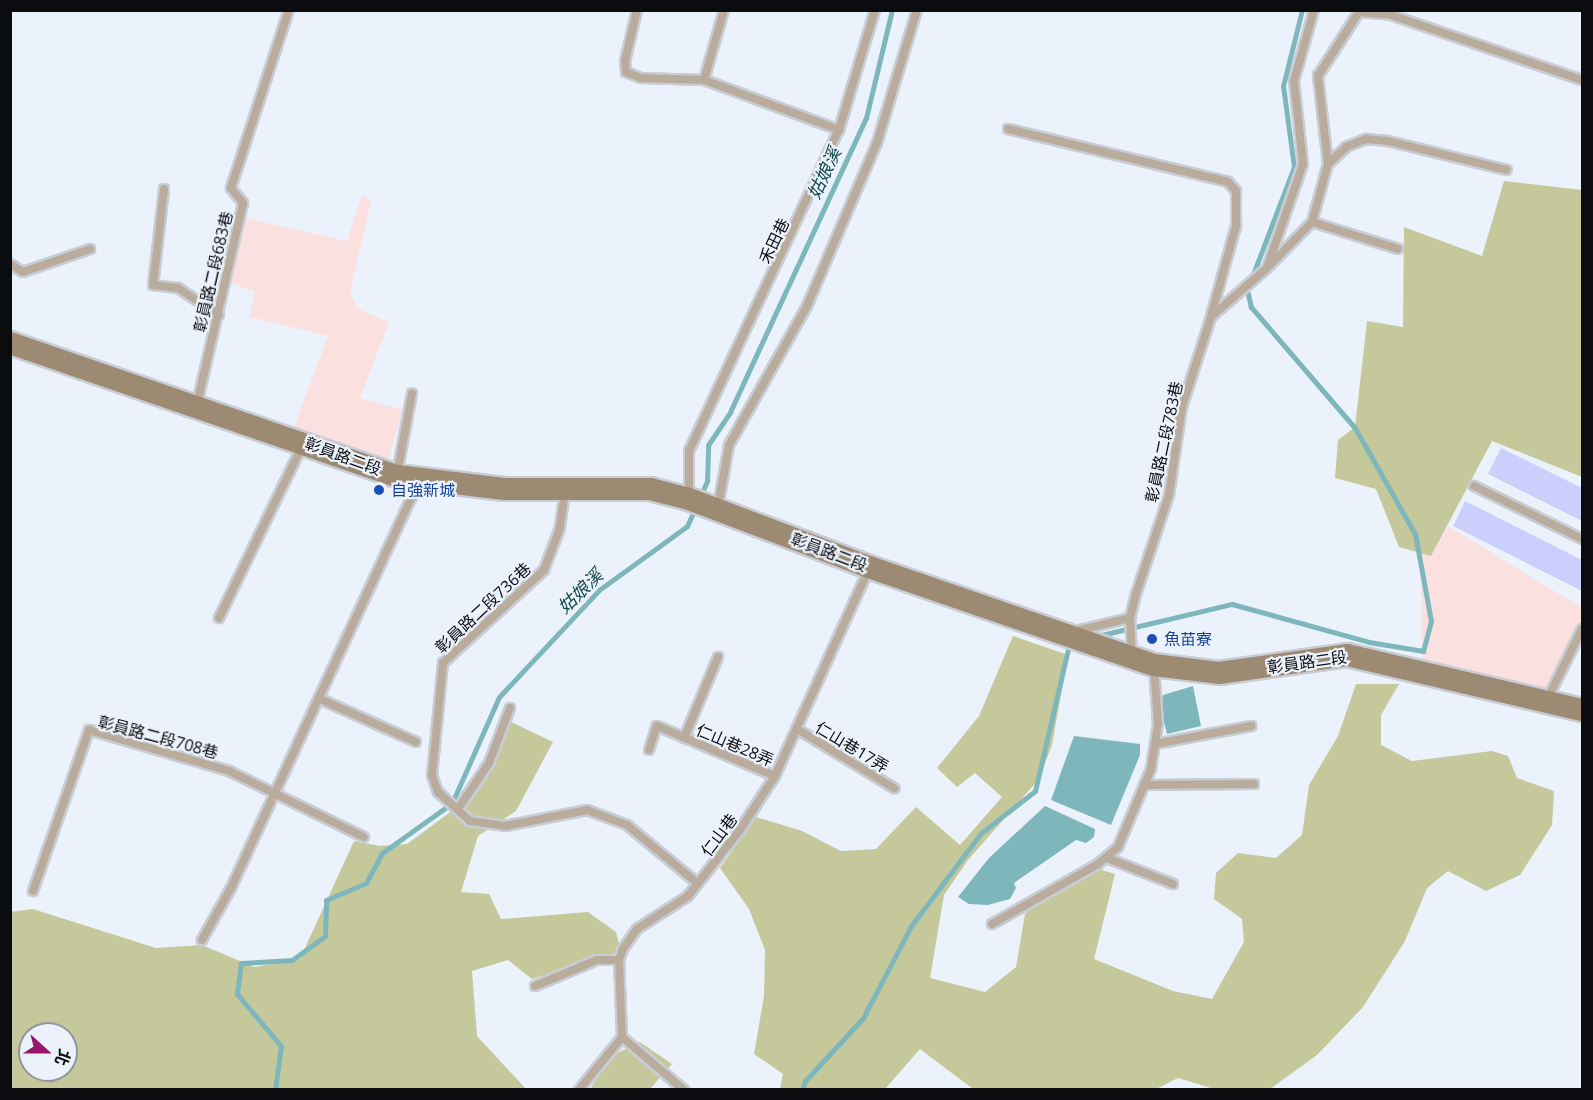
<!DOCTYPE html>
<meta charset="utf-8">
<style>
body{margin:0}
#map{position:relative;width:1593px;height:1100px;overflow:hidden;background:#ecf2fb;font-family:"Open Sans","Noto Sans TC",sans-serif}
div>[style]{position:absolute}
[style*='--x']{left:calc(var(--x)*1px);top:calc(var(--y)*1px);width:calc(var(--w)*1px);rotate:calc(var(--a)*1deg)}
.industrial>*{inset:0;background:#fbe0e0}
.forest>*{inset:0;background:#c5c89b}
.water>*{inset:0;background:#7db7bc}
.stream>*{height:5px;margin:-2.5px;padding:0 2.5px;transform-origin:2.5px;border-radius:2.5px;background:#7db7bc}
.building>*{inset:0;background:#cbcffb}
.roads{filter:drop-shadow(2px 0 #c8cdd5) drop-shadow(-2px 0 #c8cdd5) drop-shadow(0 2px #c8cdd5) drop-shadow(0 -2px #c8cdd5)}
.lane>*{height:8px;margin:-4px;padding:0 4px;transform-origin:4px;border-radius:4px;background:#b9ac9c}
.secondary>*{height:22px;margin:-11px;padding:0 11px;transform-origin:11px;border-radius:11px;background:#9d8a72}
.dots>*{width:16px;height:16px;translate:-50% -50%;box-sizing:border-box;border:3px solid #ecf2fb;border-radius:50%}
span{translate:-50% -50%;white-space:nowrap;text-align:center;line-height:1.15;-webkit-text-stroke:4.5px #ecf2fb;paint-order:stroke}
.street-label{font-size:16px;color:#0b0c10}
.transit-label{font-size:16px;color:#164399}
.left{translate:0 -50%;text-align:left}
.water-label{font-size:18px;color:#13484c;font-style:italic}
.frame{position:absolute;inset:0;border:12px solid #0b0c10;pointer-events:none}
.north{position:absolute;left:18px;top:1022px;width:60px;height:60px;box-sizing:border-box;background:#ecf2fb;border:2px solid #92969d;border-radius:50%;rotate:111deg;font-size:16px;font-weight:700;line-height:24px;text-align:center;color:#0b0c10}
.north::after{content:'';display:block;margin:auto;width:21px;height:27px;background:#98176d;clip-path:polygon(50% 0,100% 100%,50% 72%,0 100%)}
</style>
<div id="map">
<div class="industrial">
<i style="clip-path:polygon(362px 195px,371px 201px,350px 293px,358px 309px,389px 322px,360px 398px,403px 410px,385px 471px,289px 440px,328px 336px,250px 317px,254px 291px,219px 279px,239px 217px,347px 241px)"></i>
<i style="clip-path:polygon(1448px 526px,1582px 608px,1582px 640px,1557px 695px,1423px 672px,1420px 553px,1431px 556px)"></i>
</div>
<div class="forest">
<i style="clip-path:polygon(1504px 181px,1582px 190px,1582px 477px,1492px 441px,1431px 556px,1399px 547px,1376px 489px,1335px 478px,1338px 440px,1355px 427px,1367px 321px,1403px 327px,1404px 227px,1482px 256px)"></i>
<i style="clip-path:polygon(1013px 636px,1068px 655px,1052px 745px,1039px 779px,968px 860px,944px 895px,930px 978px,985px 992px,1016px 967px,1025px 914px,1056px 885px,1092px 867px,1115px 874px,1094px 959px,1173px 991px,1212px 999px,1244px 942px,1242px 919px,1214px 899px,1216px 873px,1238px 853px,1276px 858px,1302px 835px,1309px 785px,1338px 736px,1356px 684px,1399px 684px,1381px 715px,1381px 745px,1412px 761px,1492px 751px,1508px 756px,1517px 778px,1554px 791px,1552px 825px,1520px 875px,1486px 891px,1448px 871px,1427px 888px,1405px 941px,1363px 1007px,1317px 1055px,1270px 1089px,1214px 1089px,1178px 1078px,1156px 1089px,973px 1089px,920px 1049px,885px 1089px,780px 1089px,783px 1074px,754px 1054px,764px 996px,765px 950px,749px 909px,720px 868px,756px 817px,802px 831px,841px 851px,876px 849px,916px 807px,960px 845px,1002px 797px,975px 773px,957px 787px,937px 768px,979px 716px)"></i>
<i style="clip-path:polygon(evenodd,507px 720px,553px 742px,516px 811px,478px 836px,461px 892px,489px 894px,501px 919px,588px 912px,616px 932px,621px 951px,532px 979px,508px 960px,472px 971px,477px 1036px,526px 1089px,11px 1089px,10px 912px,33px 909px,156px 948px,202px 945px,254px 967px,300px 959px,354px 841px,380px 846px,407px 844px,460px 805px,507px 720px,30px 1034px,66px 1034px,66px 1070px,30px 1070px,30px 1034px)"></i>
<i style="clip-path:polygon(640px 1042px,672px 1064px,650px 1089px,590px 1090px,607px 1058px)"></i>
</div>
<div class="water">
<i style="clip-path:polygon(1193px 686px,1201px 726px,1167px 734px,1160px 706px,1163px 695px)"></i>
<i style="clip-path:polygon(1074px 736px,1140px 744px,1140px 755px,1111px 825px,1051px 800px)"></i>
<i style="clip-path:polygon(1045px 806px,1095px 829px,1094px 837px,1086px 843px,1076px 840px,1014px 883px,1016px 888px,1010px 899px,988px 905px,969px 904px,958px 897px,989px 858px)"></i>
</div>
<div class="stream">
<i style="--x:699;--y:499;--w:20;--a:-66"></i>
<i style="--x:707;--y:481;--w:36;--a:-88"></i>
<i style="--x:708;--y:445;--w:40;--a:-56"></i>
<i style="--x:730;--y:412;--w:324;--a:-65.2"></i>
<i style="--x:866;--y:118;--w:111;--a:-76.5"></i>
<i style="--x:1093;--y:637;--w:143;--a:-13.4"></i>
<i style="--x:1232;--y:604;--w:142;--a:15.5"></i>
<i style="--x:1369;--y:642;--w:55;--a:9.5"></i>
<i style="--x:1423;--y:651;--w:31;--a:-75"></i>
<i style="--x:1431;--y:621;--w:88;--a:-100.4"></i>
<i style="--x:1415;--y:534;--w:122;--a:-119.5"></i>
<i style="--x:1355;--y:428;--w:160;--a:-130.7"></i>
<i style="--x:1251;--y:307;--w:17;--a:-103"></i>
<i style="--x:1247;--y:290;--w:132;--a:-69.1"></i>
<i style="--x:1294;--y:167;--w:82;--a:-97.7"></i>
<i style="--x:1283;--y:86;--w:78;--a:-76"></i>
<i style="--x:275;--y:1090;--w:44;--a:-82.2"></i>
<i style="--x:281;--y:1046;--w:68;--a:-130.2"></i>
<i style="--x:237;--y:994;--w:31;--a:-83"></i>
<i style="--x:241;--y:963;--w:51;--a:-3.4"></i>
<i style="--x:292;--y:960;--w:41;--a:-36"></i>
<i style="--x:325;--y:936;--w:36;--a:-88"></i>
<i style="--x:326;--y:900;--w:43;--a:-23"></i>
<i style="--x:366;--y:883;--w:34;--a:-62"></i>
<i style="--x:382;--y:853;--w:86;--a:-35.5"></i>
<i style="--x:452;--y:803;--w:116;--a:-66.1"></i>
<i style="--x:499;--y:697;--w:146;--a:-46.9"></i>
<i style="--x:599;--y:590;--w:109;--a:-36"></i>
<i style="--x:687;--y:526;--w:21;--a:-65"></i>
<i style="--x:802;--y:1090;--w:9;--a:-72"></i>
<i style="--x:805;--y:1081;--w:86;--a:-47.4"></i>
<i style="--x:863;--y:1018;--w:104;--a:-62.4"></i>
<i style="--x:911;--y:926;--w:116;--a:-53"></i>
<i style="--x:981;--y:833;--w:68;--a:-37.9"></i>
<i style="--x:1035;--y:791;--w:146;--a:-76.9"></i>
<i style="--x:1068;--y:649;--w:6;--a:-31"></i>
</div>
<div class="building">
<i style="clip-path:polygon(1501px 448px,1582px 488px,1582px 521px,1488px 474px)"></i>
<i style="clip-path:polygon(1465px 501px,1582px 560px,1582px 591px,1453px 526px)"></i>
</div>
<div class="roads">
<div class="lane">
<i style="--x:637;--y:10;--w:52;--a:103.2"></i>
<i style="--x:625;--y:61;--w:11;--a:85"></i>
<i style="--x:626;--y:72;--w:16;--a:22"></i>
<i style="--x:641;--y:78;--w:63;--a:1.8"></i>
<i style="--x:724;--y:10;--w:73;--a:105.9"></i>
<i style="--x:704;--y:80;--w:144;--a:20.3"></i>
<i style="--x:1008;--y:129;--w:226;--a:13.5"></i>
<i style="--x:1228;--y:182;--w:12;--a:48"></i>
<i style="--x:1236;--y:191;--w:35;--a:90"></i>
<i style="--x:1236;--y:226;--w:93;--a:105.5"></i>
<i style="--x:1328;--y:164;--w:89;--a:-96.5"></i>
<i style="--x:1318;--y:76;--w:76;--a:-57.4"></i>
<i style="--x:1359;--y:12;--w:32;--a:5"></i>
<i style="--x:1391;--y:15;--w:202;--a:18.8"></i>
<i style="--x:164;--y:189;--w:97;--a:96.5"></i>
<i style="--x:153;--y:285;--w:25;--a:7"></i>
<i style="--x:178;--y:288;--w:49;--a:33.4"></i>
<i style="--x:1312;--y:222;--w:90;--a:17.4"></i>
<i style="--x:10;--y:264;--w:15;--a:32"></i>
<i style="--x:23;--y:272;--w:71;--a:-18.9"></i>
<i style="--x:1270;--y:265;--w:60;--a:-45.7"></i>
<i style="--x:1312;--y:222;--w:60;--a:-74.6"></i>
<i style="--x:1328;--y:164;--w:25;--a:-43"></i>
<i style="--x:1346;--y:147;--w:22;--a:-22"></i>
<i style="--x:1366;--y:139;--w:22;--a:5"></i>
<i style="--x:1388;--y:141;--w:122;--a:13.7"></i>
<i style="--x:197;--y:404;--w:206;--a:-77.1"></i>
<i style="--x:243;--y:203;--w:19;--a:-129"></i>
<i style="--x:231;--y:188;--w:187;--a:-72"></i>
<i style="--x:397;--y:474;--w:82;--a:-79.5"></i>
<i style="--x:1474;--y:486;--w:120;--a:26.1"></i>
<i style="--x:565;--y:491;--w:37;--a:98"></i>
<i style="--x:560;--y:528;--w:45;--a:110.9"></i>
<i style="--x:544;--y:570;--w:137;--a:137.4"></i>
<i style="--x:443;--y:663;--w:113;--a:95.6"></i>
<i style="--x:432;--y:775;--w:18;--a:71"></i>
<i style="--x:438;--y:792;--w:43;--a:42.2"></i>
<i style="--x:470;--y:821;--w:35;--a:8"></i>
<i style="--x:505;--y:826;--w:84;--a:-11"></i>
<i style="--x:587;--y:810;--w:43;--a:20.6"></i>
<i style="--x:627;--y:825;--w:91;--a:39.6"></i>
<i style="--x:689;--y:495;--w:44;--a:-90"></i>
<i style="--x:689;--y:451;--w:354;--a:-65"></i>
<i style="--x:839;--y:130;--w:125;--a:-73.3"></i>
<i style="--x:718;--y:507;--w:63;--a:-79.9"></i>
<i style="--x:729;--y:445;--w:159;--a:-60.7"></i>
<i style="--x:807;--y:306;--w:177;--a:-66.8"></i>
<i style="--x:877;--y:143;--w:139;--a:-73.3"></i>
<i style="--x:219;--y:618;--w:191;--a:-64.2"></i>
<i style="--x:1076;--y:631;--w:56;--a:-13.5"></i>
<i style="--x:1132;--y:656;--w:38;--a:-93"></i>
<i style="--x:1130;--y:618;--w:25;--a:-76"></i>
<i style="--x:1136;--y:594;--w:104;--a:-71.6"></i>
<i style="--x:1169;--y:495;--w:89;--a:-81.6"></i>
<i style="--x:1182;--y:407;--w:95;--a:-72.1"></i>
<i style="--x:1211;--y:317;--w:74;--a:-41.2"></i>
<i style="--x:1267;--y:268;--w:110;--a:-70.9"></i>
<i style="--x:1303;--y:164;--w:83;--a:-96.2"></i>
<i style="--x:1294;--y:81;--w:74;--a:-74.3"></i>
<i style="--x:320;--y:699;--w:105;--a:24.1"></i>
<i style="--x:1547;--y:700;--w:79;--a:-63.8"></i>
<i style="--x:797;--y:729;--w:114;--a:31.3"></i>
<i style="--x:684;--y:738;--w:88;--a:-67.2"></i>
<i style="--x:1155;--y:744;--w:98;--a:-10.6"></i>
<i style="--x:649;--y:750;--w:25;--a:-72"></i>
<i style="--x:657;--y:726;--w:128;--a:23"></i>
<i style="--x:1144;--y:785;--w:110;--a:-0.5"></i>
<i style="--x:458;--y:809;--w:55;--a:-56"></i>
<i style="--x:489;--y:763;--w:59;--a:-69.1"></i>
<i style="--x:1107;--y:858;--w:71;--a:21.5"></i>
<i style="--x:33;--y:891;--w:170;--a:-70.8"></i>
<i style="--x:89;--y:730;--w:146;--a:16.3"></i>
<i style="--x:229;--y:771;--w:150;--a:26.1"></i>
<i style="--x:992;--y:924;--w:122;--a:-29.5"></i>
<i style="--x:1098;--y:864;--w:26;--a:-40"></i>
<i style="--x:1118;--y:847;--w:85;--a:-67.1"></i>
<i style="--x:1151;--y:769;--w:46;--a:-81.2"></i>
<i style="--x:1158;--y:724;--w:57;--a:-94"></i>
<i style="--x:202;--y:940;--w:60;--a:-60.9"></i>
<i style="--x:231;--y:888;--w:448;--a:-65.2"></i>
<i style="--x:535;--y:986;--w:67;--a:-22.8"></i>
<i style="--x:597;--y:960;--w:22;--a:0"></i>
<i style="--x:622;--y:1037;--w:82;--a:40.5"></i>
<i style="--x:579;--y:1090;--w:68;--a:-50.9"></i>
<i style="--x:622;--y:1037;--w:77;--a:-92.2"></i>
<i style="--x:619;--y:960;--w:12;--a:-70"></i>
<i style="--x:623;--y:949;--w:24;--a:-55"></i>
<i style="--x:637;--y:929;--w:61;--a:-32.9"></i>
<i style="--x:688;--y:896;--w:84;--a:-51.8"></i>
<i style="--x:740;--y:830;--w:64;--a:-57.1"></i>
<i style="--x:775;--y:776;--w:227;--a:-65.6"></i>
</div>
<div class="secondary">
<i style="--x:10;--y:343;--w:409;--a:19"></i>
<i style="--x:397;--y:476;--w:108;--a:6.9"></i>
<i style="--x:504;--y:489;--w:146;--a:0"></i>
<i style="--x:650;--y:489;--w:40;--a:14.4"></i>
<i style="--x:689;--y:499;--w:192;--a:20.7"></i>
<i style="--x:869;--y:567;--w:301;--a:19"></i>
<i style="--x:1154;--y:665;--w:65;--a:7"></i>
<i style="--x:1219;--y:673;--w:129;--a:-8"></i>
<i style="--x:1347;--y:655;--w:241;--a:13.2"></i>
</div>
</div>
<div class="dots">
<i style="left:379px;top:490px;background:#1a4fb4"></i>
<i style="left:1152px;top:639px;background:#1a4fb4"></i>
</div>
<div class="street-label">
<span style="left:774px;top:241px;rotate:-64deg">禾田巷</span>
<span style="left:213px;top:272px;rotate:-77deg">彰員路二段683巷</span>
<span style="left:1164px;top:442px;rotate:-78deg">彰員路二段783巷</span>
<span style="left:343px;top:456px;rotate:20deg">彰員路二段</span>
<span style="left:829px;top:552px;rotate:21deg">彰員路二段</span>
<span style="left:483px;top:608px;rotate:-43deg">彰員路二段736巷</span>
<span style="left:1307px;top:662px;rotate:-8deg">彰員路二段</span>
<span style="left:158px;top:737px;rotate:15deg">彰員路二段708巷</span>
<span style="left:735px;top:745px;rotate:23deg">仁山巷28弄</span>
<span style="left:852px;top:747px;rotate:31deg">仁山巷17弄</span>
<span style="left:719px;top:835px;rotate:-53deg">仁山巷</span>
</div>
<div class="transit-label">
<span class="left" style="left:391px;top:490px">自強新城</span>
<span class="left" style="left:1164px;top:639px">魚苗寮</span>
</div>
<div class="water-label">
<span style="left:824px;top:173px;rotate:-65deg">姑娘溪</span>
<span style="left:580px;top:591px;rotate:-44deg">姑娘溪</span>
</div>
<div class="frame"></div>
<div class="north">北</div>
</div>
